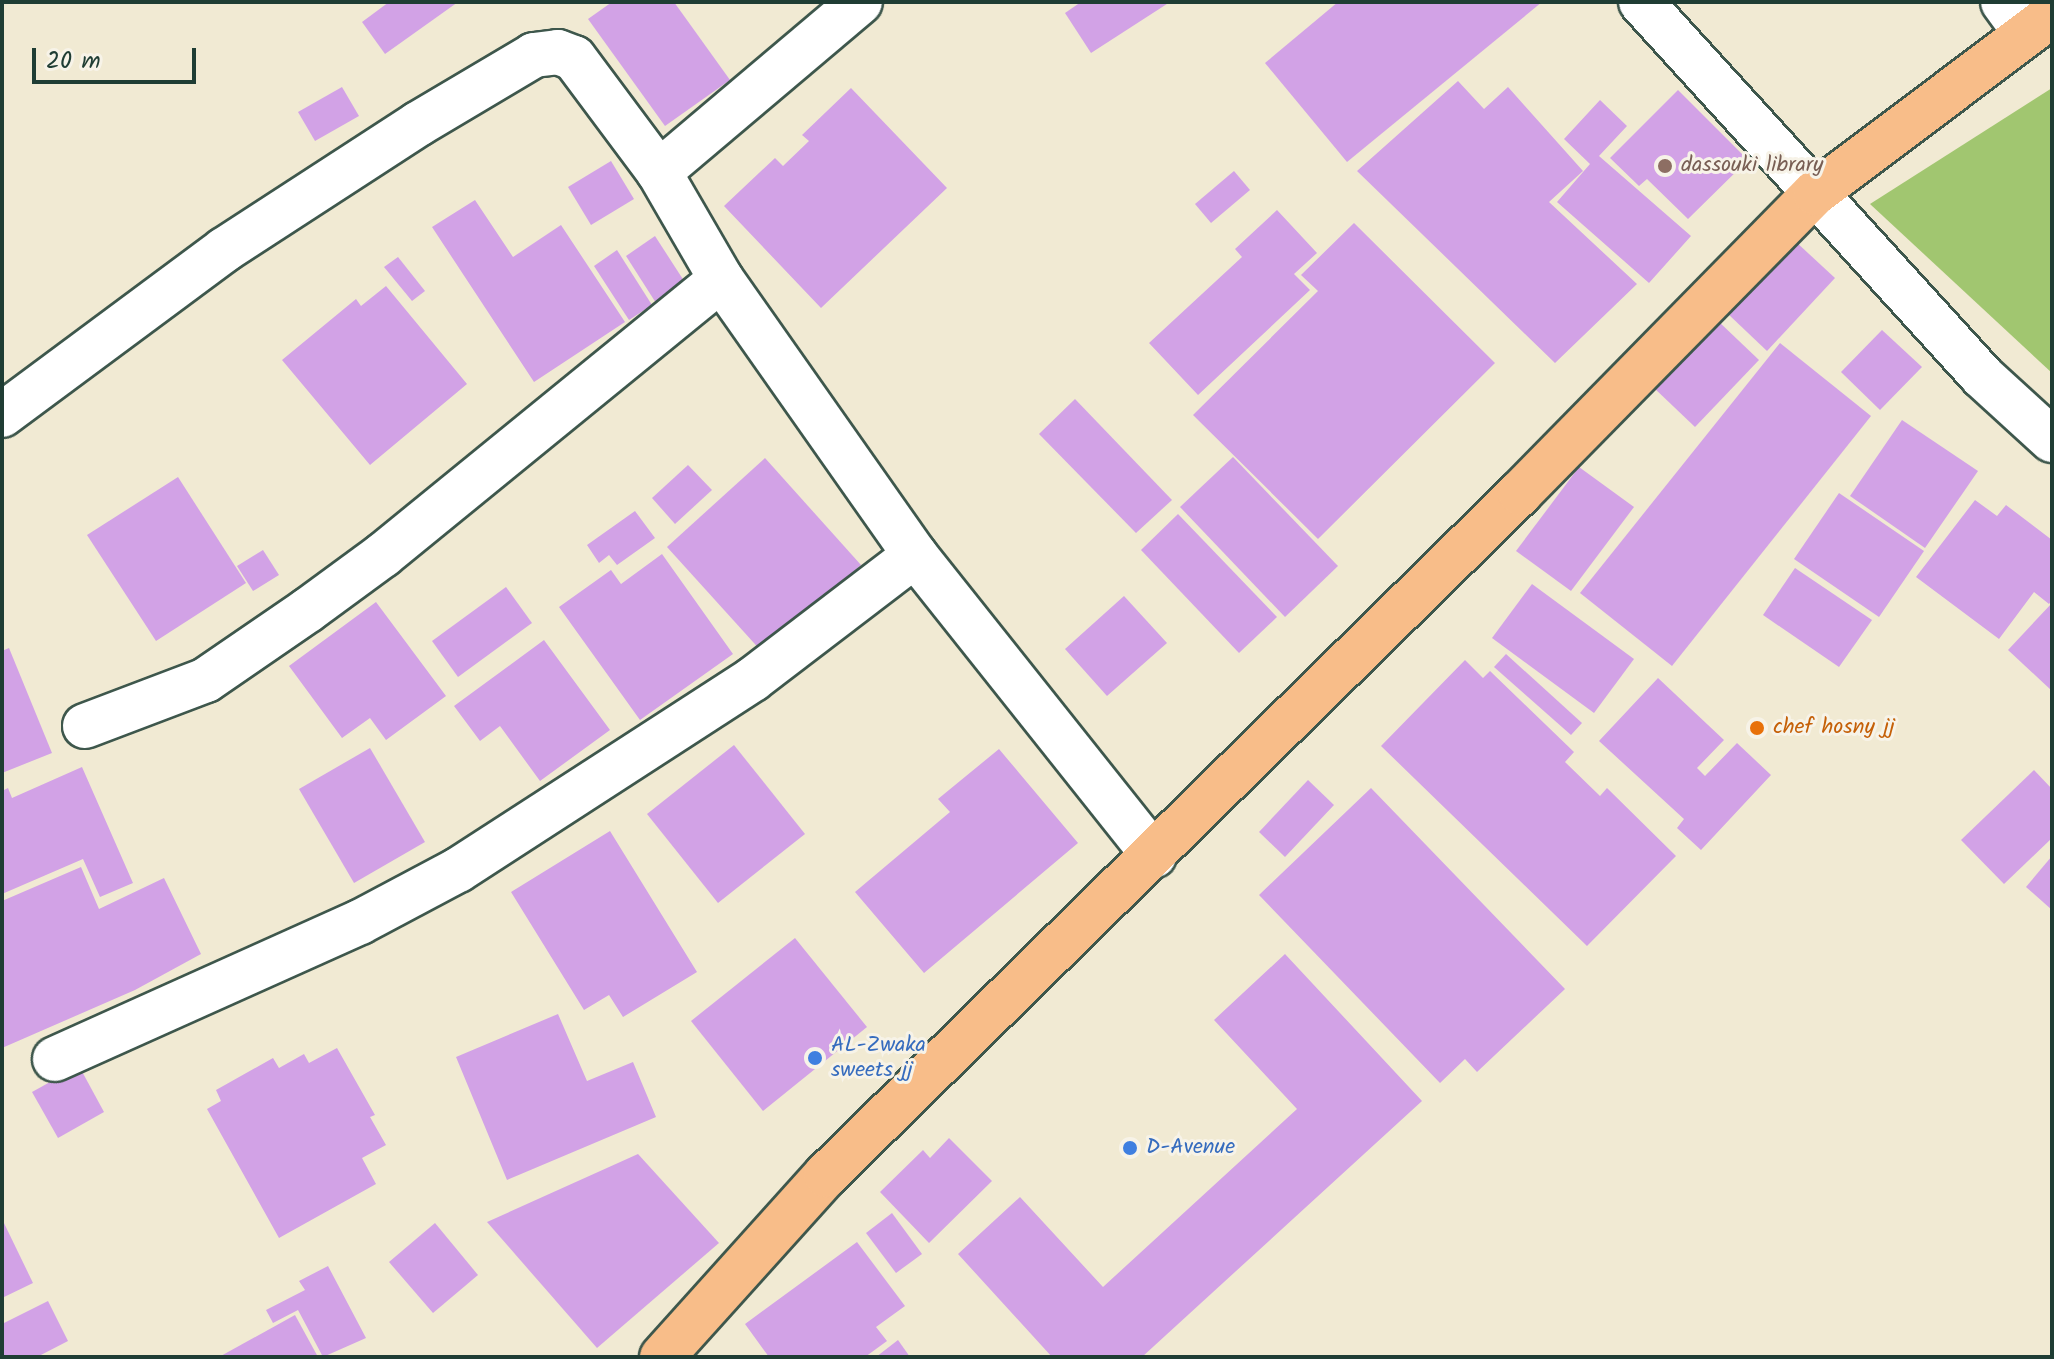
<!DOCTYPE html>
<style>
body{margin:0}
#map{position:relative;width:2054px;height:1359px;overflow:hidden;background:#f1ead3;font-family:Kalam,sans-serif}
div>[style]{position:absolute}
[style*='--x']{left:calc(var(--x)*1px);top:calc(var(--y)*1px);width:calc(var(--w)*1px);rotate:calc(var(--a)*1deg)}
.green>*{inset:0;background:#a1c670}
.building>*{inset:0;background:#d2a2e6}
.roads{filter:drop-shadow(2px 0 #3e574c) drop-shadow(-2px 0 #3e574c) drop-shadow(0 2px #3e574c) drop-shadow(0 -2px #3e574c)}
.minor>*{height:44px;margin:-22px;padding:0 22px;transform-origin:22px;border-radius:22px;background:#fff}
.major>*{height:44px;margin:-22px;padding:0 22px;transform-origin:22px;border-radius:22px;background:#f8bd89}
.dots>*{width:22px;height:22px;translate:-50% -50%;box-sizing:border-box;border:4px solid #f7f3e8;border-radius:50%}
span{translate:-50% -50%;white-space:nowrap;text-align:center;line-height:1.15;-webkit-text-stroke:6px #f7f3e8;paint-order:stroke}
.education-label{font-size:22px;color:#785e54}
.left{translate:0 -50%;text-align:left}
.food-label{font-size:22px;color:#c56008}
.shop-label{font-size:22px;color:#366cbe}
.frame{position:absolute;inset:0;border:4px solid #1f3d34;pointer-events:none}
.scale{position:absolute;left:32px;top:48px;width:164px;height:36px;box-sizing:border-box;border:4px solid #1f3d34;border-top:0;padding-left:10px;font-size:24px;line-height:28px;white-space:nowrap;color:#1f3d34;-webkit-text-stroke:6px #f7f3e8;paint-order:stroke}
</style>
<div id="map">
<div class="green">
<i style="clip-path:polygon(2052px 88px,2052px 373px,1870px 204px)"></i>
</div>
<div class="building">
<i style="clip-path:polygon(389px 2px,458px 2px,385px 54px,362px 22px)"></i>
<i style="clip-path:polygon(612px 2px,674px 2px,730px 80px,665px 126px,588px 19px)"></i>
<i style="clip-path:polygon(1081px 2px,1170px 2px,1091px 53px,1065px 13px)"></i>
<i style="clip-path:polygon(1338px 2px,1542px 2px,1347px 162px,1265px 63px)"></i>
<i style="clip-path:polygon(1458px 81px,1484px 109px,1508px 87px,1583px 171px,1549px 202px,1637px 284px,1555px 363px,1357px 171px)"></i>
<i style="clip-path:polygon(342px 87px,359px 116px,315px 141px,298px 112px)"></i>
<i style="clip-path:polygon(851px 88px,947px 188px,821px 308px,724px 206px,775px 158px,783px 166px,809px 141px,802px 135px)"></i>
<i style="clip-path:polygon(1678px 90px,1748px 160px,1688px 219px,1647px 179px,1639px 186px,1610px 158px)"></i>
<i style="clip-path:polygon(1600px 100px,1627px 126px,1599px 156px,1691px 236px,1649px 283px,1557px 202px,1590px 164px,1564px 139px)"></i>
<i style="clip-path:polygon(611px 161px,634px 199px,591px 225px,568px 187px)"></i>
<i style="clip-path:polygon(1234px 171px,1250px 190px,1211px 223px,1195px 204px)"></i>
<i style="clip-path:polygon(475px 200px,513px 257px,561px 225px,625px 322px,534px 382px,432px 227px)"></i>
<i style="clip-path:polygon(1277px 210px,1317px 253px,1294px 274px,1310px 290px,1198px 395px,1149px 343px,1242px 257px,1235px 249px)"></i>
<i style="clip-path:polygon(1354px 223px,1495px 363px,1318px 539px,1193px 415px,1318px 291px,1301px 275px)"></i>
<i style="clip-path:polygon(655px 236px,686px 284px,656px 303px,626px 256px)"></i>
<i style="clip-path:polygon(1795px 241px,1835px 278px,1767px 351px,1727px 313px)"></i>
<i style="clip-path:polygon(617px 250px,652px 305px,629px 320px,594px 266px)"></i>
<i style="clip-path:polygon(398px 257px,425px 291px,412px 301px,384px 267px)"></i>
<i style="clip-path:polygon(386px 286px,467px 384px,370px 465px,282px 360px,356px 299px,361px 306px)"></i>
<i style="clip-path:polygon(1717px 320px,1759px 360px,1695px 427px,1653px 387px)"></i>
<i style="clip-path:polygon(1882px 330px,1922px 367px,1880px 410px,1841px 372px)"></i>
<i style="clip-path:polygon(1780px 343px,1871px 416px,1672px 666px,1580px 593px)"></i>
<i style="clip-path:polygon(1075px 399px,1172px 500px,1136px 533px,1039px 434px)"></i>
<i style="clip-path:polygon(1902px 420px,1978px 471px,1925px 548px,1850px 496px)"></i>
<i style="clip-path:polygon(1233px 457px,1338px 566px,1285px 617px,1180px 507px)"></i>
<i style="clip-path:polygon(765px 458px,861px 565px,763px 653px,667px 547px)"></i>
<i style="clip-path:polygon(688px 465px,712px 490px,675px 524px,652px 498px)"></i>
<i style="clip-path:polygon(1579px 467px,1634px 507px,1571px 591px,1516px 551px)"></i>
<i style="clip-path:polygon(178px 477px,246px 583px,156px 641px,87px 535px)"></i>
<i style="clip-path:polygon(1839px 493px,1924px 551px,1879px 617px,1794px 559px)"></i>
<i style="clip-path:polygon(1975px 500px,1997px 516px,2006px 505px,2052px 540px,2052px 600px,2049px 604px,2034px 592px,1999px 639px,1916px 577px)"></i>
<i style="clip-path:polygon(635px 511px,655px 538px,617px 565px,609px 555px,599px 563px,587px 545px)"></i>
<i style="clip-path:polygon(1178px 514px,1277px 617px,1239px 653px,1141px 550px)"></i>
<i style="clip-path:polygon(263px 550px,279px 575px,253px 591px,237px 566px)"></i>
<i style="clip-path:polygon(662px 554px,733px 654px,640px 720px,559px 607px,611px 570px,621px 584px)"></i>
<i style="clip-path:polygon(1795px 568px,1872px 620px,1839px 667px,1763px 615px)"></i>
<i style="clip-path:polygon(1532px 584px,1634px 659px,1594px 713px,1492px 638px)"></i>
<i style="clip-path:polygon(506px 587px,532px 623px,458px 677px,432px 641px)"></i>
<i style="clip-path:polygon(1124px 596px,1167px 643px,1107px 696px,1065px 649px)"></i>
<i style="clip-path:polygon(376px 602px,446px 696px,386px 740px,370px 718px,342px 738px,289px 666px)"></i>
<i style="clip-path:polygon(2052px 603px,2052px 691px,2008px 650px)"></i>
<i style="clip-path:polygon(544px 640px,610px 730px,540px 781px,500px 726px,480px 741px,454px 706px)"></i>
<i style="clip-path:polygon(9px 648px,52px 753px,2px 773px,2px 651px)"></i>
<i style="clip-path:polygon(1506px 654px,1582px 723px,1571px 735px,1494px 667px)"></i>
<i style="clip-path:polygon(1465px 660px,1483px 678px,1490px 671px,1574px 752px,1565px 762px,1600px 796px,1607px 788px,1676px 856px,1587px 946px,1381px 746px)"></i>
<i style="clip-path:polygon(1658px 678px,1724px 740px,1697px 768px,1705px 776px,1737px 743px,1771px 775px,1701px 850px,1677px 828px,1684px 819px,1599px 741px)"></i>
<i style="clip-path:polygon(734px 745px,805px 834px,718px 903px,647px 814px)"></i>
<i style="clip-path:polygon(370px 748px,425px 842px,354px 883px,299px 789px)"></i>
<i style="clip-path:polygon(999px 749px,1078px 843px,924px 973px,855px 892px,950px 812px,938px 799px)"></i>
<i style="clip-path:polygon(82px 767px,133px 883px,100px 897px,83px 859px,2px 894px,2px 791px,8px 788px,12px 798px)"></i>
<i style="clip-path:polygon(2034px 770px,2052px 789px,2052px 838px,2004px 884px,1961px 840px)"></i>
<i style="clip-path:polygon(1308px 780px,1334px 805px,1285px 857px,1259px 832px)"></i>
<i style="clip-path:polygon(1371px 788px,1565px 989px,1477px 1072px,1465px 1059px,1440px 1083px,1259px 895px)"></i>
<i style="clip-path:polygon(610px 831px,697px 972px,623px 1017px,609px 995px,584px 1010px,511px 892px)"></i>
<i style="clip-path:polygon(2052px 856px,2052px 910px,2026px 887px)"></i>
<i style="clip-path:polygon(81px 867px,99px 909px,164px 878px,201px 954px,135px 990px,2px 1048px,2px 901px)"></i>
<i style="clip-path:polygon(795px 938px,867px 1027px,763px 1111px,691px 1021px)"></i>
<i style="clip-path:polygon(1285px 954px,1422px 1101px,1142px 1357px,1052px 1357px,958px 1254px,1020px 1197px,1103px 1287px,1297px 1109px,1214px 1020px)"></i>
<i style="clip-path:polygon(558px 1014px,587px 1081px,633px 1062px,656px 1117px,507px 1180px,456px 1057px)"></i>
<i style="clip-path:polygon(337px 1048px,375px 1115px,370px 1117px,386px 1145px,362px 1158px,376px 1184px,279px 1238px,207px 1109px,221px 1101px,216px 1090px,273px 1058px,279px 1068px,304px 1054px,309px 1063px)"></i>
<i style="clip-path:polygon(79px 1066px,104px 1112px,58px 1138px,32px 1092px)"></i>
<i style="clip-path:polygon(949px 1138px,992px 1181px,929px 1243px,880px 1192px,923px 1150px,930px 1158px)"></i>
<i style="clip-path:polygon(638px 1154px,719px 1243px,597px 1348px,487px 1222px)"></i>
<i style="clip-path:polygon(892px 1213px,922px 1254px,896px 1273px,866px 1233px)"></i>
<i style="clip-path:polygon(2px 1219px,33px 1283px,2px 1298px)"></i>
<i style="clip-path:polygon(435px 1223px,478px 1275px,433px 1313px,389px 1262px)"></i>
<i style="clip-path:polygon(857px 1242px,905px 1306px,876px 1327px,887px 1341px,865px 1357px,769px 1357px,745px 1324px)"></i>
<i style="clip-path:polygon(328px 1266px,366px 1338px,323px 1357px,298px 1310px,273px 1323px,266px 1310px,305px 1290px,299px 1281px)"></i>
<i style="clip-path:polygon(48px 1301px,68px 1341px,37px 1357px,2px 1357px,2px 1324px)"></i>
<i style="clip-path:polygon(295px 1315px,318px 1357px,219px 1357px)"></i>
<i style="clip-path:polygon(898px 1340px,910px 1357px,876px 1357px)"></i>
</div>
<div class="roads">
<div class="minor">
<i style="--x:1641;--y:2;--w:506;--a:47.64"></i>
<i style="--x:1982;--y:376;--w:95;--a:42.4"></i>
<i style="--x:2003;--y:2;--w:39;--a:54"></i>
<i style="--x:659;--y:172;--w:263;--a:-40.2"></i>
<i style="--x:2;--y:415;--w:277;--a:-36.6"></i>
<i style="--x:224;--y:250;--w:231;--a:-33"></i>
<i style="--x:418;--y:124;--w:135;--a:-30.7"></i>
<i style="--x:534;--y:55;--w:24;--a:-7"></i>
<i style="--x:558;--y:52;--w:17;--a:21"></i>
<i style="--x:574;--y:58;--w:142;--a:53.3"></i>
<i style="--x:659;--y:172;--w:124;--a:59.9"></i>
<i style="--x:721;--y:279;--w:337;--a:54.9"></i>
<i style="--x:915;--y:555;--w:384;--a:51.5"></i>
<i style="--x:85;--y:726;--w:129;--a:-20.8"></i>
<i style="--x:206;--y:680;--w:124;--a:-34.5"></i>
<i style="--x:308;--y:610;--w:93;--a:-36.3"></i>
<i style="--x:383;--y:555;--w:436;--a:-39.2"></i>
<i style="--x:55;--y:1059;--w:334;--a:-24.2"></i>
<i style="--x:360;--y:922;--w:111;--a:-28"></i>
<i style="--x:458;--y:870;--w:351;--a:-32.9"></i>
<i style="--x:753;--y:679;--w:204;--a:-37.4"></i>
</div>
<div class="major">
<i style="--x:662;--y:1357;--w:245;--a:-48"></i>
<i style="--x:826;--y:1175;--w:973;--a:-44.5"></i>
<i style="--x:1520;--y:493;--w:421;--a:-45.5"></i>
<i style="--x:1815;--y:193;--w:296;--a:-36.9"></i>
</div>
</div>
<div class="dots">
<i style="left:1665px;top:166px;background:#8d6e63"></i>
<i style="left:1757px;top:728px;background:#e8710a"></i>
<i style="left:815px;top:1058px;background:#3f7fe0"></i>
<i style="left:1130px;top:1148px;background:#3f7fe0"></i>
</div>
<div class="education-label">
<span class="left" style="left:1681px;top:166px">dassouki library</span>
</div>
<div class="food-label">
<span class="left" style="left:1773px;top:728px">chef hosny jj</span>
</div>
<div class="shop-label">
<span class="left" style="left:831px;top:1058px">AL-Zwaka<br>sweets jj</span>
<span class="left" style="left:1146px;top:1148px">D-Avenue</span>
</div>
<div class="frame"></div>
<div class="scale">20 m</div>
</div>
